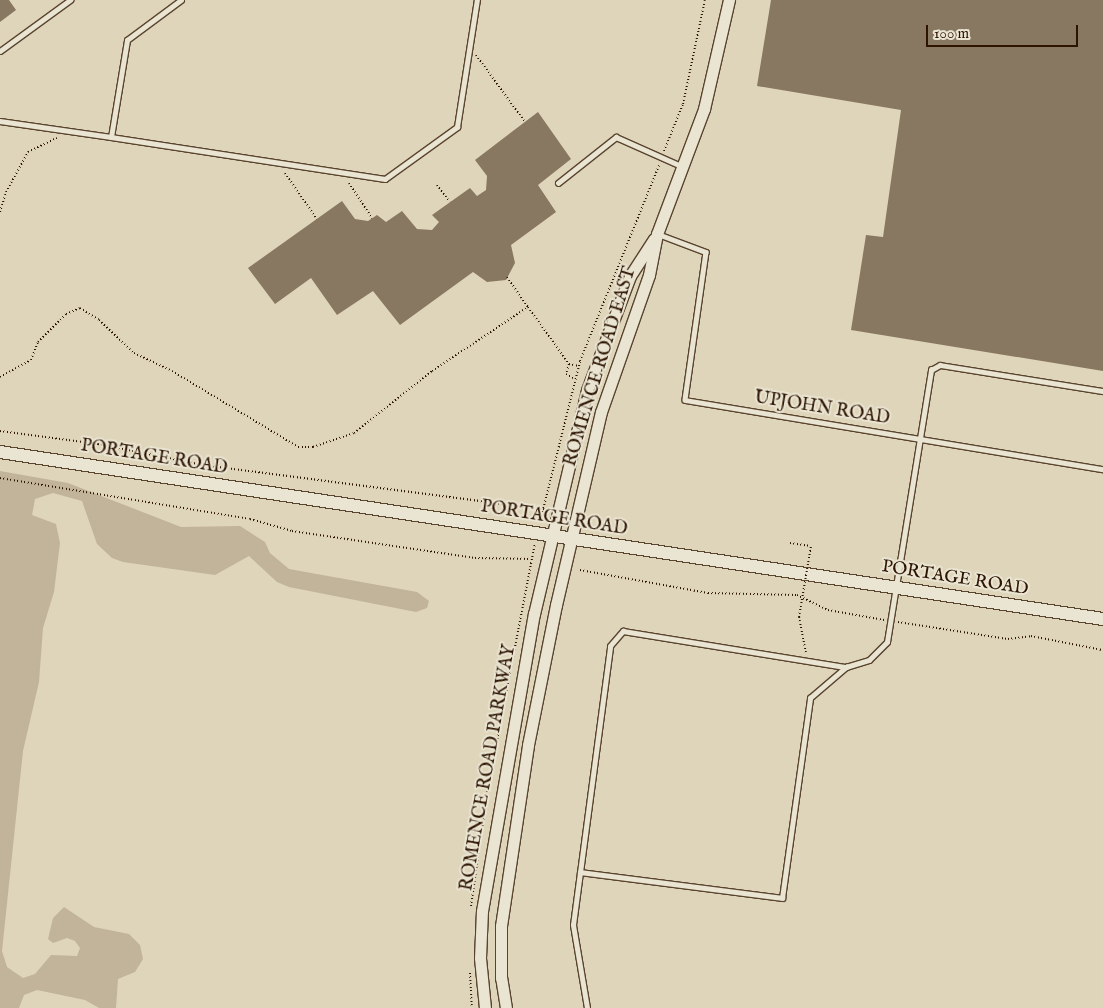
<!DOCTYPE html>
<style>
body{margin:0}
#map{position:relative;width:1103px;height:1008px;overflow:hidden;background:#dfd5ba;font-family:"IM FELL English",serif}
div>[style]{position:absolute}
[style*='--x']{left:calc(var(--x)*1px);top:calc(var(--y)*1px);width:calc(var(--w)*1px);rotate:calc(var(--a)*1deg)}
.green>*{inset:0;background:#c1b49a}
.building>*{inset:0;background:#897861}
.path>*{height:2px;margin-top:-1px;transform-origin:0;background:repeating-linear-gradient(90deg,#2c1400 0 1px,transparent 0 3.5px)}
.roads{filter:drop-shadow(1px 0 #59442e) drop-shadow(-1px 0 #59442e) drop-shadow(0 1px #59442e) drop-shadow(0 -1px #59442e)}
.service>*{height:4.5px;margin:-2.25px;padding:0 2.25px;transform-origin:2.25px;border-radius:2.25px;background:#eae4d2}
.tertiary>*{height:11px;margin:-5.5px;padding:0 5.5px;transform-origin:5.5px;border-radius:5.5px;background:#eae4d2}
.secondary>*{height:12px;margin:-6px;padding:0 6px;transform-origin:6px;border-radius:6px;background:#eae4d2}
.path-bridge>*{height:2px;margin-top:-1px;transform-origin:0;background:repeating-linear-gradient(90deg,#2c1400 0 1px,transparent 0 3.5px)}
span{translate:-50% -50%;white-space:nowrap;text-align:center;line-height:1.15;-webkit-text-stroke:4px #eae4d2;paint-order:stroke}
.street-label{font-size:18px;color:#2c1400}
.scale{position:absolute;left:926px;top:25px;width:152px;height:22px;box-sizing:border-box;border:2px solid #2c1400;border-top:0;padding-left:6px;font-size:15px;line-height:18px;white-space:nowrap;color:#2c1400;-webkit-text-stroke:4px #eae4d2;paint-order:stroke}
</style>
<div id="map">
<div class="green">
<i style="clip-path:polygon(0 471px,68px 483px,181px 527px,240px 526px,265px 542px,270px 553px,289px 569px,417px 592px,429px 601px,427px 608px,416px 612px,289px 587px,277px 582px,249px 556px,215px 575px,123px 562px,112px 558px,97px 544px,82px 501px,53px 493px,35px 499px,32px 515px,56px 524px,60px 543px,54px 592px,43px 628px,39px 682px,23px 751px,2px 951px,7px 967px,23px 978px,35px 974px,51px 955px,77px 956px,80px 948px,75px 941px,67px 938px,53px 943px,48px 939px,53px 918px,64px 907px,94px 927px,129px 934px,140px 945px,143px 959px,135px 972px,118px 979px,116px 1008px,99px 1008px,85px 1000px,37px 990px,24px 995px,19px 1008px,0 1008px)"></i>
</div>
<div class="building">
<i style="clip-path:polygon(0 0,9px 0,16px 10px,0 22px)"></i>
<i style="clip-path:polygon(771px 0,1103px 0,1103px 371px,851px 330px,866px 235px,883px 237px,901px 110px,757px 86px)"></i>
<i style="clip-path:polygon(538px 112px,571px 159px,538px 185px,556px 212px,511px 245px,515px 263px,506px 280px,487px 282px,473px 272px,400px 325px,373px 291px,337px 315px,311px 278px,275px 304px,248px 268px,342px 201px,355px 219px,368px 221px,377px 215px,386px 222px,402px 211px,417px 229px,432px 230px,439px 222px,432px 215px,470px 188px,477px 196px,486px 190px,487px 176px,475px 160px)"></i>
</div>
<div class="path">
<i style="--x:476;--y:55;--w:83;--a:53.8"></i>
<i style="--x:664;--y:151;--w:51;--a:-68"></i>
<i style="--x:683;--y:104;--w:106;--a:-78.1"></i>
<i style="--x:285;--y:173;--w:56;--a:55.2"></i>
<i style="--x:349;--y:183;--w:42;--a:56.7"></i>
<i style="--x:437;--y:185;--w:21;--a:53"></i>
<i style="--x:0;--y:212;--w:21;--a:-73"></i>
<i style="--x:6;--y:192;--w:46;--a:-61.2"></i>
<i style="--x:28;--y:152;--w:32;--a:-26"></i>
<i style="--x:507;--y:277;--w:37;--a:55"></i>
<i style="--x:569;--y:364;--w:10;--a:107"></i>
<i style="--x:566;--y:374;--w:10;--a:29"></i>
<i style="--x:0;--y:377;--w:35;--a:-29"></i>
<i style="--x:31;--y:360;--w:19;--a:-69"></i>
<i style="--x:38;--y:342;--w:40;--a:-45"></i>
<i style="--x:66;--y:314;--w:15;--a:-23"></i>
<i style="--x:80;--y:308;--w:22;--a:32"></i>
<i style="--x:99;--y:320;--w:48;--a:43.3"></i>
<i style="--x:134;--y:353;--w:42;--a:25.3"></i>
<i style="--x:172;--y:371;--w:147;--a:31.1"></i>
<i style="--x:298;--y:447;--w:15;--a:0"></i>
<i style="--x:313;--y:447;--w:43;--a:-18.9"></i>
<i style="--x:354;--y:433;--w:100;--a:-38.5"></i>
<i style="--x:432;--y:371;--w:115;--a:-33.7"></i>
<i style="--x:528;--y:307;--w:70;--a:54.3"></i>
<i style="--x:569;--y:364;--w:10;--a:11"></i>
<i style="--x:0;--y:431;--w:99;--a:7.6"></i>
<i style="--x:98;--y:444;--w:107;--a:11.3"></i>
<i style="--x:203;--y:465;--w:344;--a:7.4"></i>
<i style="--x:0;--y:478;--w:253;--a:9.3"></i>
<i style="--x:250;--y:519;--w:44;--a:15.9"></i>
<i style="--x:292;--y:531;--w:185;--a:8.4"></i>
<i style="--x:475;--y:558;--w:56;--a:1"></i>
<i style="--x:540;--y:522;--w:166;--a:-76"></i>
<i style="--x:580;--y:361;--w:211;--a:-68"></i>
<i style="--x:790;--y:543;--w:21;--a:8"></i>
<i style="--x:580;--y:570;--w:130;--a:10.2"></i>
<i style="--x:708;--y:593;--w:89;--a:1.3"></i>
<i style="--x:797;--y:595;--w:34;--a:26"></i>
<i style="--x:828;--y:610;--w:57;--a:10.1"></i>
<i style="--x:799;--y:617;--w:37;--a:79"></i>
<i style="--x:898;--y:622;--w:111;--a:8.8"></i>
<i style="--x:1008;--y:639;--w:23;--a:-7"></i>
<i style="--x:1031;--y:636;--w:73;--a:11"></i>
<i style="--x:471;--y:906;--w:120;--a:-81.9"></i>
<i style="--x:488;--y:787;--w:248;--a:-79.1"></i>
<i style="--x:470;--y:973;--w:35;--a:87"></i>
</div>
<div class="roads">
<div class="service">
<i style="--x:0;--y:51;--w:87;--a:-36.1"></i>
<i style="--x:0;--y:121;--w:112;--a:8.2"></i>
<i style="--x:111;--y:137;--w:98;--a:-80.6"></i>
<i style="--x:127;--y:40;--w:67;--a:-36.5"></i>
<i style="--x:111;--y:137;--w:277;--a:8.7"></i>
<i style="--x:385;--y:179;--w:89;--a:-35.8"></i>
<i style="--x:457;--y:127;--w:129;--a:-81.1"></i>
<i style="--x:558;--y:183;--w:74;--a:-38.4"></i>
<i style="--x:616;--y:137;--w:71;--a:24"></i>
<i style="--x:658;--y:234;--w:51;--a:20.6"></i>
<i style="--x:706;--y:252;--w:149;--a:98.1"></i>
<i style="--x:685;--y:400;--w:424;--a:9.4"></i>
<i style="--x:580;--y:872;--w:204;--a:7.3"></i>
<i style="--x:782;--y:898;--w:202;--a:-82"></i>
<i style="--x:810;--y:698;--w:48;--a:-40.7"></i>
<i style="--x:587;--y:1008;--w:84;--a:-99.6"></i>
<i style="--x:573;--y:925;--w:281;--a:-82.4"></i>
<i style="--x:610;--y:646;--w:20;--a:-49"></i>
<i style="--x:623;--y:631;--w:226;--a:9.2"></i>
<i style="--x:846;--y:667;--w:24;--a:-17"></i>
<i style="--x:869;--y:660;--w:25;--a:-45"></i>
<i style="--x:887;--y:642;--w:276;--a:-80.8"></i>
<i style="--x:931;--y:370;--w:10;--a:-29"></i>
<i style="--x:940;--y:365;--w:165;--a:9.1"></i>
</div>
<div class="tertiary">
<i style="--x:485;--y:1008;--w:50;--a:-95.7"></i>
<i style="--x:480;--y:958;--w:47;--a:-87.6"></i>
<i style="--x:482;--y:911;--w:302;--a:-80.1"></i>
<i style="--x:534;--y:614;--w:230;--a:-76.7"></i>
<i style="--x:587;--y:390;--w:122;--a:-69.3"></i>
<i style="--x:630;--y:276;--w:44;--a:-57"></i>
<i style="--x:506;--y:1008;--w:30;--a:-99"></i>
<i style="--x:501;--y:978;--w:52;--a:-90"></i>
<i style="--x:501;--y:926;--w:183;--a:-81.5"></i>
<i style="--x:528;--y:745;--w:143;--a:-78.7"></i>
<i style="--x:556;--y:605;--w:198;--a:-76.9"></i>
<i style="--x:601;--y:412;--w:145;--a:-70.7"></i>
<i style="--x:649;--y:275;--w:42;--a:-79"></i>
<i style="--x:657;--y:234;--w:134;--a:-69.4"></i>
<i style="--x:704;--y:109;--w:112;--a:-77.1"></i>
</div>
<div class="secondary">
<i style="--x:0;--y:452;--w:1116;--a:8.61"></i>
</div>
</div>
<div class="path-bridge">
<i style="--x:799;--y:617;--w:72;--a:-80.4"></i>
</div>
<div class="street-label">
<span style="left:601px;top:367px;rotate:-73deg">ROMENCE ROAD EAST</span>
<span style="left:822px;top:409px;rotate:9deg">UPJOHN ROAD</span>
<span style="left:154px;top:458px;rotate:9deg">PORTAGE ROAD</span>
<span style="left:554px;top:519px;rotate:9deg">PORTAGE ROAD</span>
<span style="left:955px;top:579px;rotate:9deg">PORTAGE ROAD</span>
<span style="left:489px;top:768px;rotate:-80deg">ROMENCE ROAD PARKWAY</span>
</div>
<div class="scale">100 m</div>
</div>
